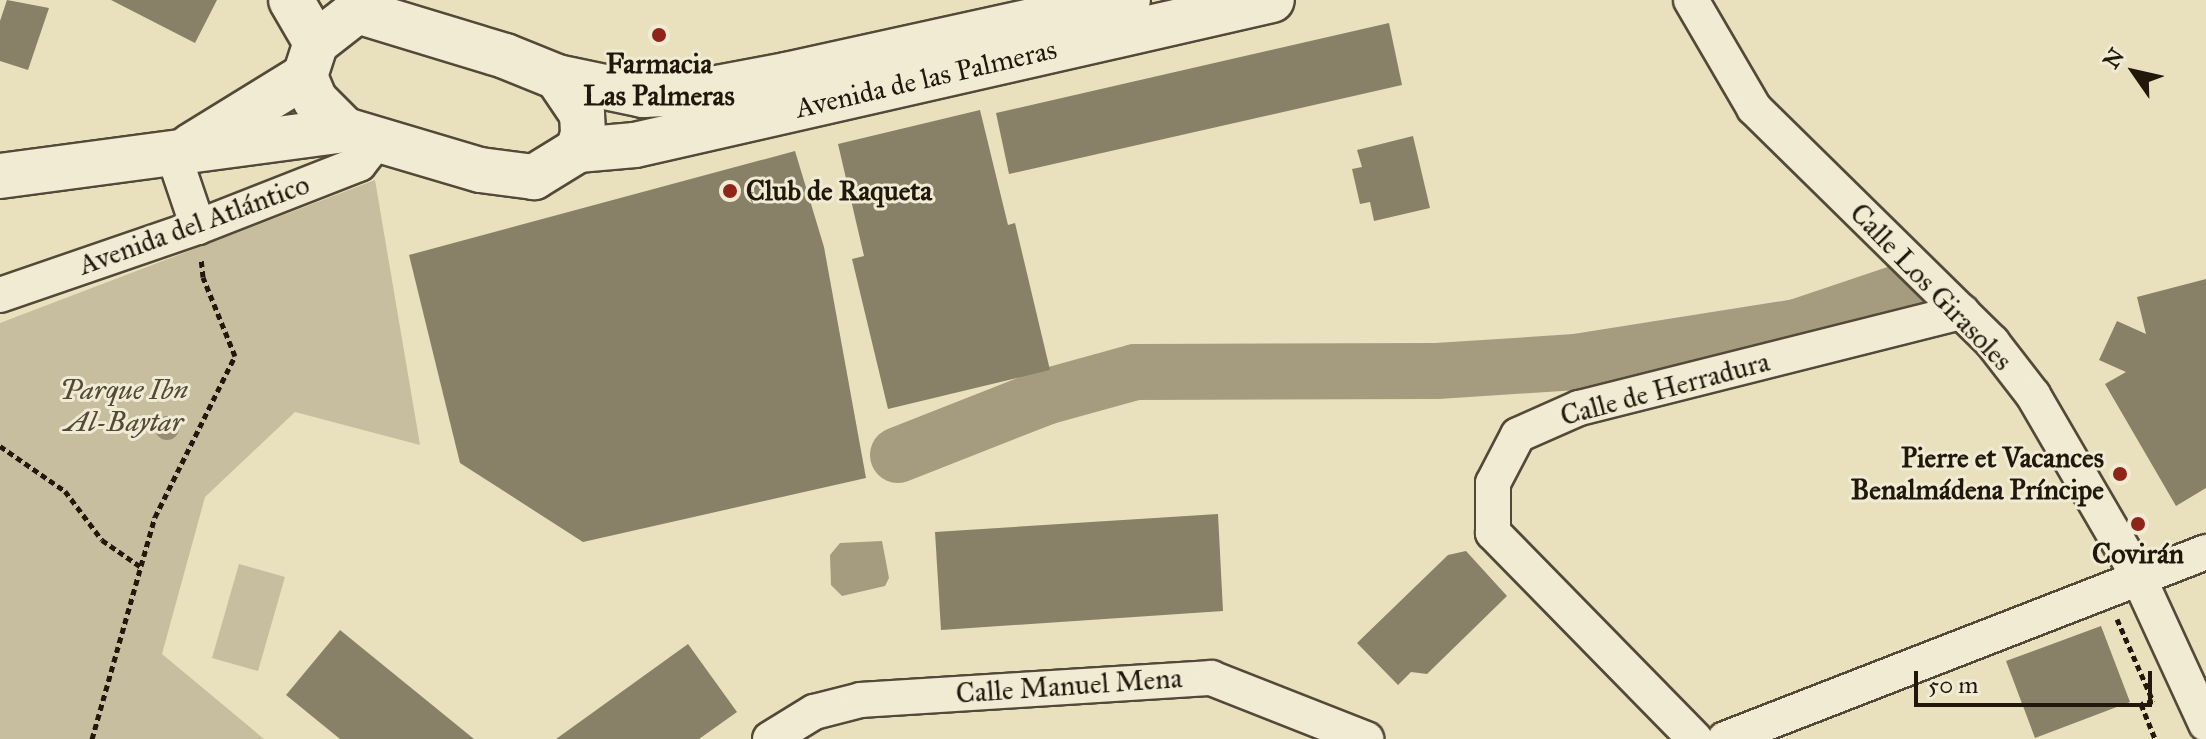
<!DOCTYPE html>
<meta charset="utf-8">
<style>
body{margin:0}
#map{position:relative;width:2206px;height:739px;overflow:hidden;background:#e9e0bd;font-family:"IM FELL Great Primer",serif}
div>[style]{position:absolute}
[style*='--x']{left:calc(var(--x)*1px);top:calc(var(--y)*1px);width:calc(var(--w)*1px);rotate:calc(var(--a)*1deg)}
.green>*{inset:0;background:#c7be9f}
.water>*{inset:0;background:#a59c80}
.river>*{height:56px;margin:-28px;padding:0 28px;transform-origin:28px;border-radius:28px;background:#a59c80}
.building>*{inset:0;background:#898068}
.path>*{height:5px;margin-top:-2.5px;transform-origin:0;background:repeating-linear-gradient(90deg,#22170b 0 6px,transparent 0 10px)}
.roads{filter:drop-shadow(2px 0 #544938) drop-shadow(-2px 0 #544938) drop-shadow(0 2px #544938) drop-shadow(0 -2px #544938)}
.street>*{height:34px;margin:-17px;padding:0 17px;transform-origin:17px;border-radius:17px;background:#f1ebd4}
.secondary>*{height:44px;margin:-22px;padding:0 22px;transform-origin:22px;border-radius:22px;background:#f1ebd4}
.trees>*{width:24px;height:24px;margin:-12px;border-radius:50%;background:#978d73}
.dots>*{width:22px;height:22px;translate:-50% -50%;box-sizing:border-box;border:4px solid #f1ebd4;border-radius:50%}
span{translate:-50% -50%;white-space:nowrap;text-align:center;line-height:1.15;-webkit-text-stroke:6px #f1ebd4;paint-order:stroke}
.poi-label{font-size:28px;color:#22170b;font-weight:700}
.left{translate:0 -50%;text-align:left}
.right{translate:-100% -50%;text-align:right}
.street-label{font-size:28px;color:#22170b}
.park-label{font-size:28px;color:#544937;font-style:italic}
.north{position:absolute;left:2094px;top:32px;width:80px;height:80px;-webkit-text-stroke:6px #f1ebd4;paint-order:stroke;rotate:304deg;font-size:22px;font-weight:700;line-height:32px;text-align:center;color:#22170b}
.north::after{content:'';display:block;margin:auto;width:28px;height:36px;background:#22170b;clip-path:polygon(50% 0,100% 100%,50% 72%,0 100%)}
.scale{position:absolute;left:1914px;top:671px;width:238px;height:36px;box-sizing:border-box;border:4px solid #22170b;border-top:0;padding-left:10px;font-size:24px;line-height:28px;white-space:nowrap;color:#22170b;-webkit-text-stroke:6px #f1ebd4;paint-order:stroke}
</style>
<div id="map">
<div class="green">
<i style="clip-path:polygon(375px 180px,420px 445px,295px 412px,205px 497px,162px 654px,264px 739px,0 739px,0 323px)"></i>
<i style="clip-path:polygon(239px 564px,285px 577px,258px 671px,212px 658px)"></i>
</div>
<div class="water">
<i style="clip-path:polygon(882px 541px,889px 578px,885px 586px,842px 596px,831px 585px,830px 555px,840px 543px)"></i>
</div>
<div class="river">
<i style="--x:898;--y:455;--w:158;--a:-21.5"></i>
<i style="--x:1045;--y:397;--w:93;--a:-15.5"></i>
<i style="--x:1135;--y:372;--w:302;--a:-0.2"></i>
<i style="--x:1437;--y:371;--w:139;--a:-3.7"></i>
<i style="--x:1576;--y:362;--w:224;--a:-9"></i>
<i style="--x:1797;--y:327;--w:119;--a:-18.6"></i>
</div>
<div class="building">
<i style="clip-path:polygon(7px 0,49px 8px,28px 70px,0 61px,0 21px)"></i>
<i style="clip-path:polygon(111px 0,217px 0,195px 43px)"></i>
<i style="clip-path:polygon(1389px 23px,1402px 85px,1009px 174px,996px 113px)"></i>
<i style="clip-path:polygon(980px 110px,1008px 225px,1015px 223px,1050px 370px,888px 409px,852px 259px,864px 256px,838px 144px)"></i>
<i style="clip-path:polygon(1413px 136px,1430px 208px,1374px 221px,1370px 202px,1360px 204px,1352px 169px,1362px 167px,1357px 150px)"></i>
<i style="clip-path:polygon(795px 151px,824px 247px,866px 478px,583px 542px,460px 463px,409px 255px)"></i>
<i style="clip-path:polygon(2206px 279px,2206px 488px,2176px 506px,2105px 384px,2126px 372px,2099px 360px,2117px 321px,2146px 334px,2137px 297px)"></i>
<i style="clip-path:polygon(1218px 514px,1223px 611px,941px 630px,935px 532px)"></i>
<i style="clip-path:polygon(1466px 551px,1507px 596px,1427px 674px,1411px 672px,1398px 685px,1357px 643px,1448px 555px)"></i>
<i style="clip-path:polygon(2101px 626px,2130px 702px,2035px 738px,2006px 661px)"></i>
<i style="clip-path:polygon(340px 630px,474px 739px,340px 739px,286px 695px)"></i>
<i style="clip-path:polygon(688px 644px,737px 712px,699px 739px,556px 739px)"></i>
</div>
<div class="path">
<i style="--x:0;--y:446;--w:79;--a:34.7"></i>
<i style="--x:65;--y:491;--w:61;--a:52.9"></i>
<i style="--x:102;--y:540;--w:47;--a:34.7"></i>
<i style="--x:2117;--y:619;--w:90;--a:66.3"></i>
<i style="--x:2153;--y:701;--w:12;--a:166"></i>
<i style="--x:2141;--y:704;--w:38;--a:68"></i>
<i style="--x:92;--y:739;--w:231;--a:-74.2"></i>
<i style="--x:155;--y:517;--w:180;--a:-63.6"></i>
<i style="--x:235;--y:356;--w:85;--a:-112.1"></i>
<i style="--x:203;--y:277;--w:19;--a:-96"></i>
</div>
<div class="roads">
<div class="street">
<i style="--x:1691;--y:0;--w:125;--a:59.7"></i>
<i style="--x:1754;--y:108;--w:334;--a:44.5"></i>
<i style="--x:1992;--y:342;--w:67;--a:52.3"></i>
<i style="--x:2033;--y:395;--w:207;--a:59.8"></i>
<i style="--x:2137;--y:574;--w:165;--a:65.3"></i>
<i style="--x:174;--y:156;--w:75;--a:71.3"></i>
<i style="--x:0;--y:295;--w:209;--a:-19"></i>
<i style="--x:198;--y:227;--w:173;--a:-21.4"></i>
<i style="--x:359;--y:164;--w:31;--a:-52"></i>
<i style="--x:770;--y:739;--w:52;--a:-31.5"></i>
<i style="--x:814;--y:712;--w:49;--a:-14.3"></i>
<i style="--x:861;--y:700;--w:351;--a:-3.6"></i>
<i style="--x:1211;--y:678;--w:167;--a:21.5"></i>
<i style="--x:1695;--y:739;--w:289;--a:-134.4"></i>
<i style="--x:1493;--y:533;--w:50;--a:-90"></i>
<i style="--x:1493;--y:483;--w:54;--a:-62.5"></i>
<i style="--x:1518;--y:435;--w:67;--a:-23.9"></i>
<i style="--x:1579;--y:408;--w:395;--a:-14.1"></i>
<i style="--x:1725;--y:739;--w:516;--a:-21.24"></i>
</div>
<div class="secondary">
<i style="--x:291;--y:0;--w:50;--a:59.8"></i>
<i style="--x:557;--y:77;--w:45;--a:56"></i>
<i style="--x:582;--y:114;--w:20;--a:87"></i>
<i style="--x:583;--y:134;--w:17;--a:107"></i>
<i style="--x:578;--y:150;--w:52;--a:148.5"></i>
<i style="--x:534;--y:177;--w:54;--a:-172.6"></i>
<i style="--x:480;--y:170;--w:141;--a:-163.5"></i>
<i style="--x:345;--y:130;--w:42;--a:-135"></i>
<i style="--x:315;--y:100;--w:26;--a:-113"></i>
<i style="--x:305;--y:76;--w:35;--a:-72"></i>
<i style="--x:316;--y:43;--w:52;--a:-38"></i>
<i style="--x:357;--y:11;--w:155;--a:16.9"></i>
<i style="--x:505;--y:56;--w:56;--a:22"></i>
<i style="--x:557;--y:77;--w:88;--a:11.8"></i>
<i style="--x:643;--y:95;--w:47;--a:-2.4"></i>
<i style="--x:690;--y:93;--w:98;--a:-10.6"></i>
<i style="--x:786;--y:75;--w:350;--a:-12.4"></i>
<i style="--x:191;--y:146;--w:134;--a:-31.6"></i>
<i style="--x:578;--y:150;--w:57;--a:-5"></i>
<i style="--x:635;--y:145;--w:653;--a:-12.82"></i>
<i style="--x:0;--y:176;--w:348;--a:-7.6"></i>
</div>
</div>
<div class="trees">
<i style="left:167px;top:428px"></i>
</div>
<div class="dots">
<i style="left:659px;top:35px;background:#8f2418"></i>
<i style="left:730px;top:191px;background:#8f2418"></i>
<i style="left:2120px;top:474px;background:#8f2418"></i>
<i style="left:2138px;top:524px;background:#8f2418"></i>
</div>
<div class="poi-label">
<span style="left:659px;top:80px">Farmacia<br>Las Palmeras</span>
<span class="left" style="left:746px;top:191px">Club de Raqueta</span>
<span class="right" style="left:2104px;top:474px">Pierre et Vacances<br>Benalmádena Príncipe</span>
<span style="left:2138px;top:554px">Covirán</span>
</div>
<div class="street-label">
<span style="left:926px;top:79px;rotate:-13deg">Avenida de las Palmeras</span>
<span style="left:194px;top:225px;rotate:-20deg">Avenida del Atlántico</span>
<span style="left:1931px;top:287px;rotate:46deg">Calle Los Girasoles</span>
<span style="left:1665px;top:389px;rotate:-15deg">Calle de Herradura</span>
<span style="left:1069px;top:686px;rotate:-4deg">Calle Manuel Mena</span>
</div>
<div class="park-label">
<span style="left:124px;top:406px">Parque Ibn<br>Al-Baytar</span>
</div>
<div class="north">N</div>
<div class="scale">50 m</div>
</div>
